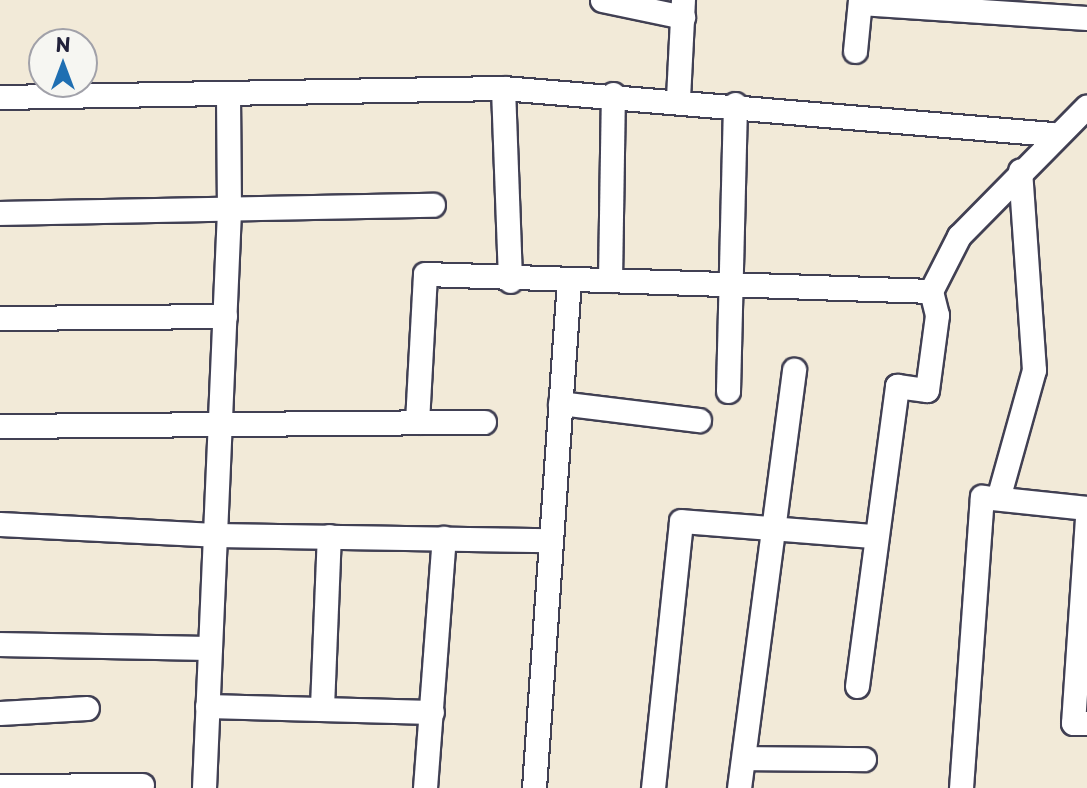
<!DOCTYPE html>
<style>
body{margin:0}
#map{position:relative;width:1087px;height:788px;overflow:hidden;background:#f2ead8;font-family:"Playpen Sans",sans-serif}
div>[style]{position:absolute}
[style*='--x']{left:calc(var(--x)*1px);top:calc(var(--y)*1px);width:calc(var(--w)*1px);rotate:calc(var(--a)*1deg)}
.roads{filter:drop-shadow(2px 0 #414053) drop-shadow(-2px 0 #414053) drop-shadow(0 2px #414053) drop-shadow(0 -2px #414053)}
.minor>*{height:23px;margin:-11.5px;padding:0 11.5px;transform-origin:11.5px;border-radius:11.5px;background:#fff}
span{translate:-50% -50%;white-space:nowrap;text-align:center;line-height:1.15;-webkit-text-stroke:5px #f6f6f2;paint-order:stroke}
.north{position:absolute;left:28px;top:28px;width:70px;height:70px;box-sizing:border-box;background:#f6f6f2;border:2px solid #a1a1a9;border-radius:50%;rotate:0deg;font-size:19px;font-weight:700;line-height:28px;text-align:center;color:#22223b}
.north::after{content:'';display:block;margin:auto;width:24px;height:32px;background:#1f6fb2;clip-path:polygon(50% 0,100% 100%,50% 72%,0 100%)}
</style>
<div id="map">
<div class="roads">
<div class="minor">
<i style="--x:602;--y:0;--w:83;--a:11.9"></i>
<i style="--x:860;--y:3;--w:227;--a:3.8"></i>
<i style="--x:855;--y:51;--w:51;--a:-84.4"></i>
<i style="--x:503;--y:88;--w:193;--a:87.9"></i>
<i style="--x:0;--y:97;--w:503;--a:-1.03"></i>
<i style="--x:503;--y:88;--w:551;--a:4.79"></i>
<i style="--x:678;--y:98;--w:98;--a:-87.1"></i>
<i style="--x:0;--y:213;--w:433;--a:-1.1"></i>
<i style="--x:610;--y:280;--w:186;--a:-89.1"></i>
<i style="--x:0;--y:318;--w:225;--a:-0.5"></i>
<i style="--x:728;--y:391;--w:287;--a:-88.6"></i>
<i style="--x:560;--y:403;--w:140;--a:7"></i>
<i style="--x:417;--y:422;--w:148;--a:-86.9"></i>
<i style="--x:425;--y:274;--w:506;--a:1.92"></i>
<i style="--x:931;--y:291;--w:62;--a:-63"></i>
<i style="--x:959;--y:236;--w:182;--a:-45.4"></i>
<i style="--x:0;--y:426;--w:484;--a:-0.5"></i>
<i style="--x:999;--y:495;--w:130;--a:-74.4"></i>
<i style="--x:1034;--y:370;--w:200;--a:-94"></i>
<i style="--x:1087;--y:518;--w:205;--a:93.9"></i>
<i style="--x:1073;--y:723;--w:14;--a:0"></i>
<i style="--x:0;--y:524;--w:215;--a:2.9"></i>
<i style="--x:215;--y:535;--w:336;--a:0.9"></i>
<i style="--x:0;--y:644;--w:210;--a:1.1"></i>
<i style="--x:857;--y:686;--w:303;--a:-82.4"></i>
<i style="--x:897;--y:386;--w:30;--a:8"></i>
<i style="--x:927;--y:390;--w:76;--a:-82.4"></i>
<i style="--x:937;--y:315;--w:25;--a:-104"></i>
<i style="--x:207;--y:706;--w:225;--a:1.5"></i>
<i style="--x:322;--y:707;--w:171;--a:-87.7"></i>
<i style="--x:0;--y:713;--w:87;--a:-3.3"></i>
<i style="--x:744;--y:758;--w:120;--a:0.5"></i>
<i style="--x:0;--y:786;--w:142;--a:-0.4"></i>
<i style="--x:204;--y:788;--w:579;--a:-87.52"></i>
<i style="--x:229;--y:210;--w:117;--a:-90.5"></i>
<i style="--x:425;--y:788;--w:251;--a:-85.7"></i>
<i style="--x:534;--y:788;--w:509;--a:-86.06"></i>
<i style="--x:653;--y:788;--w:268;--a:-84"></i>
<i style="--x:681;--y:521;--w:193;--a:4.5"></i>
<i style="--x:739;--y:788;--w:422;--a:-82.5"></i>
<i style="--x:961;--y:788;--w:292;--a:-85.9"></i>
<i style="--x:982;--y:497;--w:106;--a:6"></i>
</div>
</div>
<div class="north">N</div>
</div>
